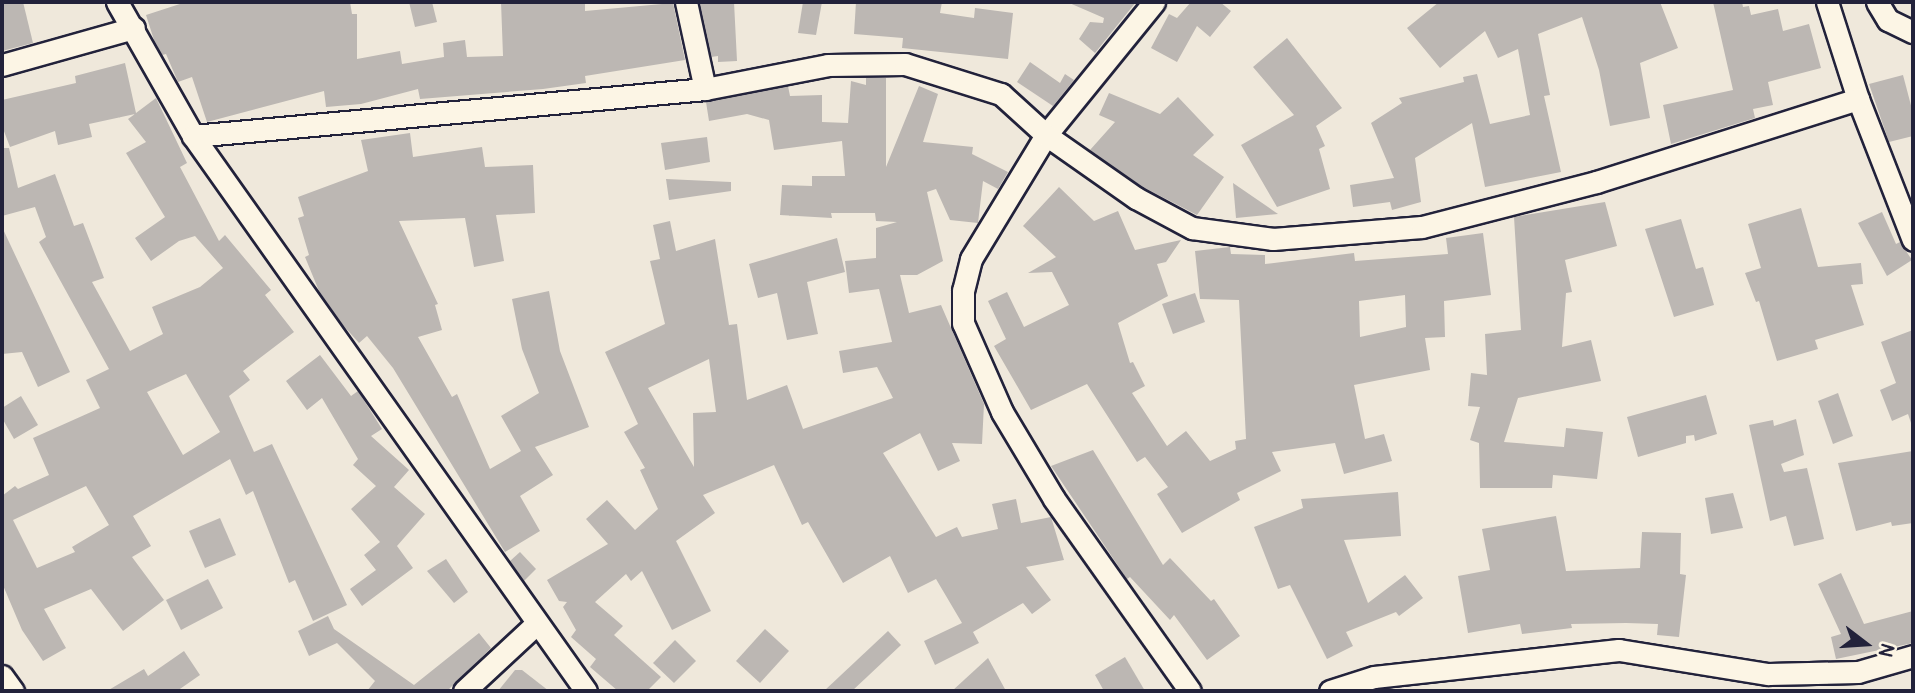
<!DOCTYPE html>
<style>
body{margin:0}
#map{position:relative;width:1915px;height:693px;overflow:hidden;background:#efe8db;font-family:Pangolin,sans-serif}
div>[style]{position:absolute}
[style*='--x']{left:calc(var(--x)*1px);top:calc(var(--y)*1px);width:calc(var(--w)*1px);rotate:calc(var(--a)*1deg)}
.building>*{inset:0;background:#bcb7b3}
.roads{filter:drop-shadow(2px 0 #22223b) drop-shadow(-2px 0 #22223b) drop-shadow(0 2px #22223b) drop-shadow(0 -2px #22223b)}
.minor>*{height:21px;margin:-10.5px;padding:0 10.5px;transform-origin:10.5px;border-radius:10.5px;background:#fcf5e5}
span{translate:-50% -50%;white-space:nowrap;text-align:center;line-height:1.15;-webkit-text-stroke:6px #fcf5e5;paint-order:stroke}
.frame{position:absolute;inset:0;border:4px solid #22223b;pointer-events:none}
.north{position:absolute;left:1831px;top:609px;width:70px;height:70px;-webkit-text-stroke:5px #fcf5e5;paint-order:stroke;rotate:107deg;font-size:19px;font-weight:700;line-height:28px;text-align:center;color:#22223b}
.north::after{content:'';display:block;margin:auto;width:24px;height:32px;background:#22223b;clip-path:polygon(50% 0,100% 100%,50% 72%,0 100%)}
</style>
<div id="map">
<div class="building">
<i style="clip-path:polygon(2px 2px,23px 2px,33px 43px,2px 51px)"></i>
<i style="clip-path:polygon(186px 2px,350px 2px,352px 14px,357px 14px,357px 59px,400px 51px,402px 64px,444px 57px,443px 43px,465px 40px,467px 57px,503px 56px,501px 2px,585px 2px,585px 11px,673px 3px,685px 60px,585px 76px,586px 83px,543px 89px,420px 99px,418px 89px,361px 104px,326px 107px,324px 91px,207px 122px,192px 77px,178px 82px,166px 54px,162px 55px,154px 40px,146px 15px)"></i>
<i style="clip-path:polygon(409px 2px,432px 2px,437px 22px,415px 27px)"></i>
<i style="clip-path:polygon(699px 2px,734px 2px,737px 61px,718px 62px,718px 56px,711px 57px)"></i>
<i style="clip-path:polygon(803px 2px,822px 2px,816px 35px,798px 33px)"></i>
<i style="clip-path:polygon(856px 2px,942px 2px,940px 13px,974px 18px,975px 8px,1013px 13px,1008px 59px,902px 48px,903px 38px,854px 34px)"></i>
<i style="clip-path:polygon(1067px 2px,1136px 2px,1095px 53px,1079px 39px,1090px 22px,1103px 23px,1104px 18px)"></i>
<i style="clip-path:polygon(1191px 2px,1220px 2px,1231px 11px,1210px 37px,1197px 26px,1177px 62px,1151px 48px,1169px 14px,1177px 18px)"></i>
<i style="clip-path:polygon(1439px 2px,1660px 2px,1678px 48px,1640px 63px,1650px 118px,1610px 126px,1599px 70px,1582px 17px,1538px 34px,1550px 95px,1544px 96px,1561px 172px,1485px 187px,1472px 123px,1415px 158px,1421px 202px,1392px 210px,1390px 202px,1353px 207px,1350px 185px,1394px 178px,1371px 123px,1402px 103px,1399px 98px,1464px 82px,1463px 77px,1477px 74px,1490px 124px,1530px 115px,1518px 49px,1498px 58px,1485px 31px,1440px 68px,1407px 28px)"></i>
<i style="clip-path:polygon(1713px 2px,1742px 2px,1743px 7px,1749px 6px,1751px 15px,1778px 9px,1783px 31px,1809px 24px,1821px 68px,1768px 82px,1773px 105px,1753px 109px,1755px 118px,1671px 144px,1663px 105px,1733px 90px)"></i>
<i style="clip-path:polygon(1287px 38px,1342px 108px,1316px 126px,1325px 146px,1319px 149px,1330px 189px,1277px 207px,1241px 145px,1294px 115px,1253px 67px)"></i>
<i style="clip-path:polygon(1030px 62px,1060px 83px,1065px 74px,1074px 80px,1053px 106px,1017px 82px)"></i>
<i style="clip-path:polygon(evenodd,125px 63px,136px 113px,156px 98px,187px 163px,180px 167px,219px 241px,225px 235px,271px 290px,265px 295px,294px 332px,243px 371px,250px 380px,229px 396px,254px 452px,272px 444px,347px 605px,313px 621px,295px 580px,289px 583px,253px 491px,246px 495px,230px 459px,133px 516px,151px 546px,132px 557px,164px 600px,123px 631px,91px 589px,44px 609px,66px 648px,43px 661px,22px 630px,2px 583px,2px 496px,15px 486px,18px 489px,49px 475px,33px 438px,100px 408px,86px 380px,109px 369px,39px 242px,46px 237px,35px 207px,2px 216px,2px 148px,9px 148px,18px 188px,55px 174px,74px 226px,83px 223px,104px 278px,92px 282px,130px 351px,163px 334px,152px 307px,200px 287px,223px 268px,195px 236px,179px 241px,151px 261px,135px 238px,165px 217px,126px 153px,146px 142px,128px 119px,135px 114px,89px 124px,92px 137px,58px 145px,55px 131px,10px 147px,2px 126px,2px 100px,76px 83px,75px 76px,125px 63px,186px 374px,220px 432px,183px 455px,147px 392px,186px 374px,125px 63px,86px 486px,109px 525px,72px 547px,75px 552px,37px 568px,13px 520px,86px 486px)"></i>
<i style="clip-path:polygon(1903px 75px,1913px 113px,1913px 136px,1889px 142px,1869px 84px)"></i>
<i style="clip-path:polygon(evenodd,866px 78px,886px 78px,886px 167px,919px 86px,938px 94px,923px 142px,973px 147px,972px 154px,1008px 172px,998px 189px,983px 181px,978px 223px,950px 220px,936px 189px,927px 192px,943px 261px,917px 275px,900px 275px,909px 313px,941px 305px,984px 404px,982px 444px,952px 443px,960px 461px,938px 471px,920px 433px,883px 453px,936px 537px,957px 527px,962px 537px,998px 529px,992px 504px,1016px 499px,1021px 523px,1051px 517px,1064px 560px,1026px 567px,1051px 600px,1032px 614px,1023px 603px,973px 632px,979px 643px,935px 665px,924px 641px,962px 623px,936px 579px,908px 593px,890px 556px,843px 583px,808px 522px,802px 525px,774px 465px,703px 495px,715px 513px,676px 541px,711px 611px,672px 630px,642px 571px,631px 581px,626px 574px,595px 602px,623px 626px,614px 635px,661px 677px,647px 691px,618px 691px,590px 667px,596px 659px,571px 637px,576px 630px,563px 607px,567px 602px,559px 601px,547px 580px,608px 544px,586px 519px,607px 500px,635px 530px,658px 509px,640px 470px,645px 468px,624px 432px,638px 424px,605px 352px,665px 324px,650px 261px,660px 259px,653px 225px,670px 221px,676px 251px,715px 239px,729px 325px,737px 324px,747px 400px,787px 385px,803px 429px,893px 398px,877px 367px,843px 373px,839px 351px,892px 342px,879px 289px,849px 293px,845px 261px,876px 258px,876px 228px,897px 222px,876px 221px,875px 213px,831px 213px,832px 218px,780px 215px,782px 185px,812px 186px,812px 176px,845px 176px,842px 141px,774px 150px,769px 120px,747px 114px,709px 121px,706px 102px,788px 86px,790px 96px,822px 95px,822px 122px,848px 123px,851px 81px,866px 85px,866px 78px,709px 359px,716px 412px,693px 413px,694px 467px,648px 388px,709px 359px)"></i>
<i style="clip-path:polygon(1109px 93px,1160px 114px,1178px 97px,1214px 135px,1193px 155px,1224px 177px,1197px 215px,1143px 187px,1090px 150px,1115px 122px,1099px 115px)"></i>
<i style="clip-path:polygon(410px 133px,413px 157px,482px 147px,485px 167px,533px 165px,535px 213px,496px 215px,504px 261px,474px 267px,465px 218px,399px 221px,438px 304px,435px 305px,442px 330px,418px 337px,452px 397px,457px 394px,490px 469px,521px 451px,501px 416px,539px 393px,522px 349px,512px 299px,549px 291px,560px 351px,589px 427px,535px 447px,553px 475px,520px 496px,540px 531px,505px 552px,393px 368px,367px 336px,359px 343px,342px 324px,319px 291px,305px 257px,309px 255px,298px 218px,304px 216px,298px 197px,368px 171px,361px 140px)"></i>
<i style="clip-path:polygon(707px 137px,710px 162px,665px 170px,661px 143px)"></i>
<i style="clip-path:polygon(666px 179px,731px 182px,731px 191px,669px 200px)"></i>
<i style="clip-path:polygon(1233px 183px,1278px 214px,1236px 218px)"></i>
<i style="clip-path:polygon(evenodd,1059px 187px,1094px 221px,1118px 211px,1135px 250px,1181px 240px,1166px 262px,1157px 264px,1168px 296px,1118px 323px,1130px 363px,1133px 362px,1145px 386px,1132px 393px,1167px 446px,1186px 431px,1210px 461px,1236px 449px,1235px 441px,1246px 439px,1239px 300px,1200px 299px,1195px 251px,1230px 247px,1231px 254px,1265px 255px,1265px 264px,1354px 253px,1355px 261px,1448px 254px,1446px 238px,1483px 233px,1491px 295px,1444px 301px,1445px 337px,1425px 338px,1430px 370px,1354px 385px,1365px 439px,1384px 434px,1392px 461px,1344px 474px,1335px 443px,1272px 452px,1281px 471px,1237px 493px,1240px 500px,1182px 533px,1157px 494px,1168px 487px,1145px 457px,1137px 462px,1087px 384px,1031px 410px,994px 346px,1006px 339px,988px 301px,1007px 292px,1024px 327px,1069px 305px,1052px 272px,1028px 273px,1056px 257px,1023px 226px,1059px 187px,1405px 295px,1406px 327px,1360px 337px,1359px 301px,1405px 295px)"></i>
<i style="clip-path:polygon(1605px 202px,1617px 246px,1565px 260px,1572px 292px,1566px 293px,1562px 347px,1591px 340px,1601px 381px,1518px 398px,1504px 442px,1564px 447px,1566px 428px,1603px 432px,1597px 479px,1553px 475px,1552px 488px,1480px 488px,1479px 443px,1470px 440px,1480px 407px,1468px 406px,1471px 373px,1487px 375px,1485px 334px,1521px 330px,1514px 217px)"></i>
<i style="clip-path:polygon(1801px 208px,1818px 267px,1861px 263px,1863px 284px,1851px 285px,1864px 325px,1815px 340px,1818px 349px,1777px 361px,1759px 301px,1756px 302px,1745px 273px,1761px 268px,1748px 224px)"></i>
<i style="clip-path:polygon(1882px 212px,1896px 244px,1900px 242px,1912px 260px,1887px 276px,1858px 223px)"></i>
<i style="clip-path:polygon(1681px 219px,1696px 269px,1703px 267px,1714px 305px,1674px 317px,1645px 229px)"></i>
<i style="clip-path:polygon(2px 227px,70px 372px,38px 387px,22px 352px,2px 354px)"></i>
<i style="clip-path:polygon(837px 238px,845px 272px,807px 282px,818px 334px,787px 340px,777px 293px,758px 298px,749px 264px)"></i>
<i style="clip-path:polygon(1195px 293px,1205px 322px,1173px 334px,1162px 304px)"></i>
<i style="clip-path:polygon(1913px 330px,1913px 423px,1911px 423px,1908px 414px,1892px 421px,1880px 390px,1896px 383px,1881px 342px)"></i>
<i style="clip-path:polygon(320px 355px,351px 396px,358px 391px,365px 402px,382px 429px,371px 436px,409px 470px,394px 487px,425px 514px,397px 546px,413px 568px,362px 606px,350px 589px,376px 570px,364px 555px,380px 542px,351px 509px,376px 486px,353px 465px,358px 459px,322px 398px,307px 410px,286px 381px)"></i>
<i style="clip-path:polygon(1838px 393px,1853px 436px,1833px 444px,1818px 401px)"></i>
<i style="clip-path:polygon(1706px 395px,1717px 434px,1695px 441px,1694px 435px,1686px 436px,1686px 443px,1638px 457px,1627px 417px)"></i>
<i style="clip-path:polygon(21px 396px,38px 425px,14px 439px,2px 418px,2px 408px)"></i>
<i style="clip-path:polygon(1796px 419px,1804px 455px,1781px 464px,1784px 472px,1807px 468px,1824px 539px,1794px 546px,1786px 516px,1770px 521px,1749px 425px,1773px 420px,1774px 426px)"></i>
<i style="clip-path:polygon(1093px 450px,1163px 565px,1170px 558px,1211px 601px,1214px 599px,1240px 636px,1207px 660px,1174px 615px,1170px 620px,1130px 577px,1127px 579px,1051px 466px)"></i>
<i style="clip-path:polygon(1913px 451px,1913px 523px,1892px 526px,1891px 522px,1856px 531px,1838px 463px)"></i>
<i style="clip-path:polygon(1398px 492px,1401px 536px,1344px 540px,1368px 603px,1405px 575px,1423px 598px,1399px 616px,1396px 612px,1346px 632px,1353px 646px,1327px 659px,1290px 585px,1278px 589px,1254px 527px,1303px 508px,1301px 499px)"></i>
<i style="clip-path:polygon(1733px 493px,1743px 528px,1711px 534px,1705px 498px)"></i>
<i style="clip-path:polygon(1556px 516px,1566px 571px,1640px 568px,1642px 532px,1681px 533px,1680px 574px,1686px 575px,1679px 637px,1657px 635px,1658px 624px,1626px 623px,1571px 624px,1572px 628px,1522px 634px,1520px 624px,1468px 633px,1458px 576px,1490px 570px,1482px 529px)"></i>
<i style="clip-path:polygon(220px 518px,236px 555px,205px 568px,189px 531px)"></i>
<i style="clip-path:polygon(520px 552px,536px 569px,524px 581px,510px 561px)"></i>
<i style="clip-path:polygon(446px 559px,468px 592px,454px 603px,427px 571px)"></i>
<i style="clip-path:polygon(1841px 573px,1864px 624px,1913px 611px,1913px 643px,1836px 659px,1831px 637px,1841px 634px,1818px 584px)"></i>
<i style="clip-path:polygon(208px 579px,223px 608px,181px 630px,166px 600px)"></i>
<i style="clip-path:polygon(328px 616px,334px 629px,414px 685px,479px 633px,491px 648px,447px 691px,367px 691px,375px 681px,337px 643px,309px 656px,298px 631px)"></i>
<i style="clip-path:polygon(765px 629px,789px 651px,760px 683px,736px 661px)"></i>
<i style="clip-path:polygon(888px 631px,901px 645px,852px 691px,824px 691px)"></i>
<i style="clip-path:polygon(675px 640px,696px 661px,674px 683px,653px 663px)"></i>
<i style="clip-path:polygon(184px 651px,200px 675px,177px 691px,107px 691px,144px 669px,148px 676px)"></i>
<i style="clip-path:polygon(1125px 657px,1145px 691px,1104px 691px,1095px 675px)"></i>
<i style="clip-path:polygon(988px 658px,1006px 691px,952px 691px)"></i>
<i style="clip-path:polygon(515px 670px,522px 670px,549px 691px,498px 691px)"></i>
</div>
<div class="roads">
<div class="minor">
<i style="--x:117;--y:2;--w:154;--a:60.4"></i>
<i style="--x:193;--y:136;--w:680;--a:54.7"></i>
<i style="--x:686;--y:2;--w:89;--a:77.7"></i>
<i style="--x:1154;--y:2;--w:171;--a:129.1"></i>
<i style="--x:1046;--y:135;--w:145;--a:121.2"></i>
<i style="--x:971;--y:259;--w:32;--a:104"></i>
<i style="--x:963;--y:290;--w:33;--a:90"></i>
<i style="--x:963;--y:323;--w:97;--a:66.3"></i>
<i style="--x:1002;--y:412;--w:101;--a:59.1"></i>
<i style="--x:1054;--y:499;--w:235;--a:54.7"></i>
<i style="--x:1827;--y:2;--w:102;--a:72.3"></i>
<i style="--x:1858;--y:99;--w:151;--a:68.7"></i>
<i style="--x:1877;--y:2;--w:21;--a:59"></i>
<i style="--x:1888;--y:20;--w:28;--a:26"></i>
<i style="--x:2;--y:65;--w:137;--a:-15.7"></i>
<i style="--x:193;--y:136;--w:514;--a:-5.24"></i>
<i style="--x:705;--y:89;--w:125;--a:-11"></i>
<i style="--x:828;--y:65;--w:77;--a:-0.7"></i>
<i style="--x:905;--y:64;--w:101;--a:17.4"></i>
<i style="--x:1001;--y:94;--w:61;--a:42.3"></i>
<i style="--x:1046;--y:135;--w:110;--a:35"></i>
<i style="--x:1136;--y:198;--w:64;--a:28.2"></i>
<i style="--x:1192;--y:228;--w:82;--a:7.7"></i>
<i style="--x:1273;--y:239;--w:149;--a:-4.6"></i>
<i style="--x:1422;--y:227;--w:180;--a:-14.5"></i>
<i style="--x:1596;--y:182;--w:275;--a:-17.6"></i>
<i style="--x:2;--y:676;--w:19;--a:54"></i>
<i style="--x:464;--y:691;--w:97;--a:-42.9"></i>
<i style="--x:1330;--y:691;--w:46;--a:-17.7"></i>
<i style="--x:1374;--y:677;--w:246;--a:-6.3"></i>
<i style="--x:1619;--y:650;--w:151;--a:9.2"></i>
<i style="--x:1768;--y:674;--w:90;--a:-1.3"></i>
<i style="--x:1858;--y:672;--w:57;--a:-16.2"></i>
</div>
</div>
<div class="frame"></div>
<div class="north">N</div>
</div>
